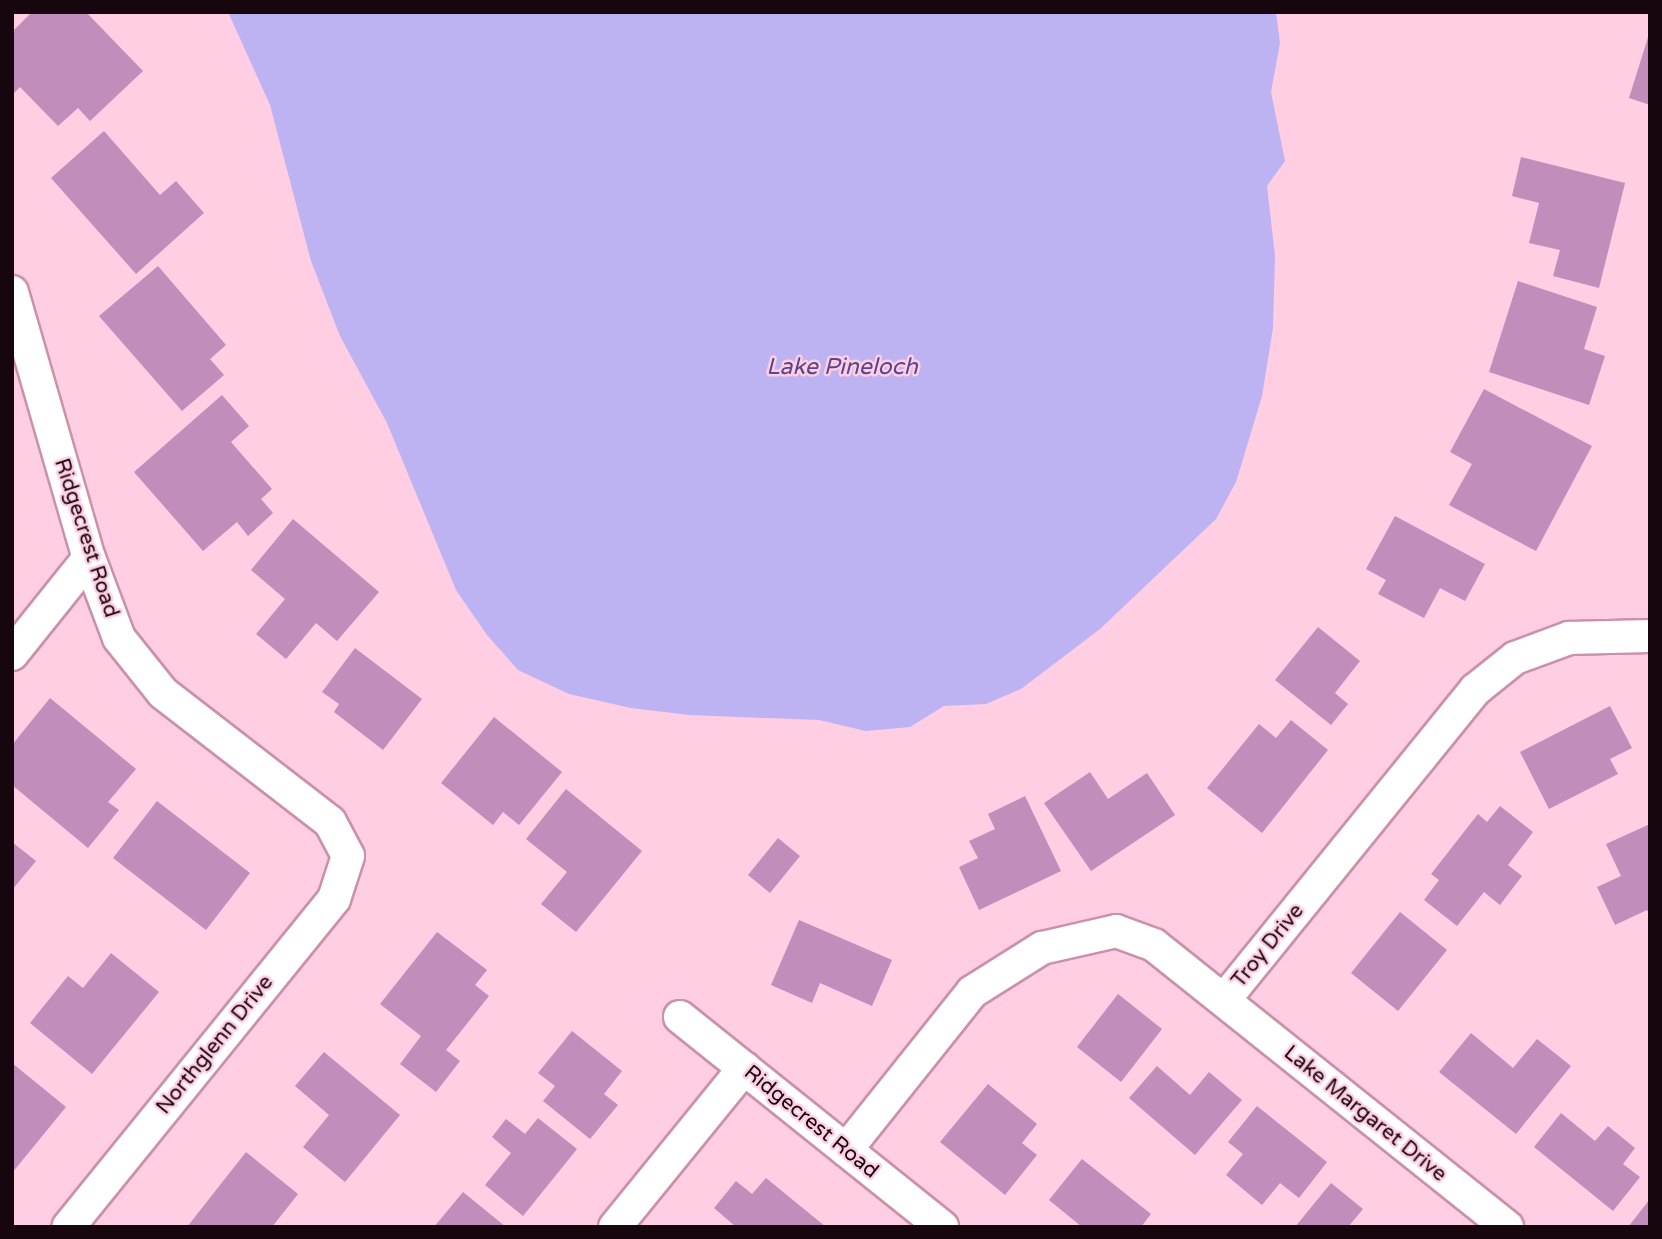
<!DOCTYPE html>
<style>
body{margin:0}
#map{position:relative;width:1662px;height:1239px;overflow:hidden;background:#ffcee2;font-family:"Varela Round",sans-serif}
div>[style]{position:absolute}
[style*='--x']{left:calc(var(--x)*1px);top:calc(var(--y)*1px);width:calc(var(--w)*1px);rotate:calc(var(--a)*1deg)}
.water>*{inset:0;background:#bdb3f2}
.building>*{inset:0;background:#c18dba}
.roads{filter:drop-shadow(2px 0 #ca91aa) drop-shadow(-2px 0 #ca91aa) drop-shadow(0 2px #ca91aa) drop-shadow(0 -2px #ca91aa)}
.minor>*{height:32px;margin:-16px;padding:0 16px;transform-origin:16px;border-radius:16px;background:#fff}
span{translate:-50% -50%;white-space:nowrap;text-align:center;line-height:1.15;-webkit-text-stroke:5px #ffcee2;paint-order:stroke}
.street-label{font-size:21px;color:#18060f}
.water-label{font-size:23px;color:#574690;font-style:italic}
.frame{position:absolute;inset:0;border:14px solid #18060f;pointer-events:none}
</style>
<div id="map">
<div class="water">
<i style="clip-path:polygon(228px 12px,1276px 12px,1280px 43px,1271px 92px,1285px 161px,1267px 186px,1275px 256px,1273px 328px,1262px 396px,1236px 482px,1216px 519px,1100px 629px,1021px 689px,986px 704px,944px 706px,910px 727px,866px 731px,819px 720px,689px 715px,631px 708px,569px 694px,518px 670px,487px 635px,456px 590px,387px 423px,340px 336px,311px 261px,270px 105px)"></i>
</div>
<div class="building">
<i style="clip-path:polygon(32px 12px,86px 12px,143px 71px,90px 121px,78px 108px,58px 126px,20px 87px,12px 95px,12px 32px)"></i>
<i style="clip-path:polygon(1649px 34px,1650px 34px,1650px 105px,1629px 98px)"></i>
<i style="clip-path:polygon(104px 131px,160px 195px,176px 181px,204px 213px,136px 274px,51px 178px)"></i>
<i style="clip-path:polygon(1521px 157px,1625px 183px,1599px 288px,1553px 276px,1560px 250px,1529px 243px,1539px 203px,1512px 196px)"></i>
<i style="clip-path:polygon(158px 266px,226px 345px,210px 359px,224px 375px,182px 411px,99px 316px)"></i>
<i style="clip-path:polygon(1518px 281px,1597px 307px,1584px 349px,1605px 356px,1589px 405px,1489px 372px)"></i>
<i style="clip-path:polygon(1484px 389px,1592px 446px,1536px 551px,1449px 505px,1472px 464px,1450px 452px)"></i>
<i style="clip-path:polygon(222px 395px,249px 426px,231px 442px,272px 489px,261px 499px,273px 513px,248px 536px,237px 522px,203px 551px,134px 472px)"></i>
<i style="clip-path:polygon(1395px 516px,1485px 564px,1465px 601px,1440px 588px,1424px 618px,1378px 594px,1386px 580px,1366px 569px)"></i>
<i style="clip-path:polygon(293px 519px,379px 592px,337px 641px,316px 623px,286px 659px,256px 634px,285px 599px,251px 570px)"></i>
<i style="clip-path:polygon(1318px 627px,1360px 661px,1335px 693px,1348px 704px,1331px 725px,1275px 680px)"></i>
<i style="clip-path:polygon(355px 648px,422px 699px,383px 750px,334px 712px,339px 704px,322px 692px)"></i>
<i style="clip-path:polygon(50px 698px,136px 769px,108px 802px,119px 810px,88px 848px,12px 785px,12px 745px)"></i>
<i style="clip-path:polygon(1610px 706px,1632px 748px,1610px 759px,1618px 774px,1549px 809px,1520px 752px)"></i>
<i style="clip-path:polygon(494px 717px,562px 772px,519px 825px,503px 812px,493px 825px,441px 783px)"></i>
<i style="clip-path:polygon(1291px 720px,1328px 750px,1262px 833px,1207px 788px,1259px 724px,1276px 738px)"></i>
<i style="clip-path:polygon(1090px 772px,1108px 799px,1147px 773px,1175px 815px,1091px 871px,1044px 803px)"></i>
<i style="clip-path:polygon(566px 789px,642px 851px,576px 932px,541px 904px,567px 872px,526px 839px)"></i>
<i style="clip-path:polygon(1025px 796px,1061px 871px,979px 910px,959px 867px,978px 858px,969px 841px,995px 829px,988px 814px)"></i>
<i style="clip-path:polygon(157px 801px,250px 873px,206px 930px,113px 858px)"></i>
<i style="clip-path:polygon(1500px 806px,1533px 832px,1508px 865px,1522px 876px,1500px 905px,1484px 892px,1457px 926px,1424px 900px,1439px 880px,1431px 874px,1478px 814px,1487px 822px)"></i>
<i style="clip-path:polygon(1650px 824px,1650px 916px,1647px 910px,1615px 925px,1597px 887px,1621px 876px,1606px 844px)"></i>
<i style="clip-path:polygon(778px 838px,800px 856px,770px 893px,748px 875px)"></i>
<i style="clip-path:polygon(12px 842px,36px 861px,12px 890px)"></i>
<i style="clip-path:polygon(1400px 912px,1447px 950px,1398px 1011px,1351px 973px)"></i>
<i style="clip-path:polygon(799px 920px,892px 960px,872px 1006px,820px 983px,812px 1003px,771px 985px)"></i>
<i style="clip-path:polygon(437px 932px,487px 970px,475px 985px,489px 996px,446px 1050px,460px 1061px,436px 1092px,400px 1064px,421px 1036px,380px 1004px)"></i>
<i style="clip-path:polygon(111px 953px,159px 992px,92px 1074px,30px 1023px,68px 976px,83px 988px)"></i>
<i style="clip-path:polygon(1118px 994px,1162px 1029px,1121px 1082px,1077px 1047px)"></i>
<i style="clip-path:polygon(572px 1031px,622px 1071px,604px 1094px,618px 1105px,590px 1139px,543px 1101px,555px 1086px,538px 1073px)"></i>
<i style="clip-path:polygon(1471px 1033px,1513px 1068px,1537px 1039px,1571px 1066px,1516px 1134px,1439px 1072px)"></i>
<i style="clip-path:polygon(324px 1052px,400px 1115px,345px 1182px,303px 1147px,329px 1115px,295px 1086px)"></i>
<i style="clip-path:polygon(12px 1063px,66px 1107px,12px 1173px)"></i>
<i style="clip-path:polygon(1157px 1066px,1190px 1095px,1209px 1072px,1242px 1100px,1195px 1155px,1129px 1098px)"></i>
<i style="clip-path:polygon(988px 1084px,1037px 1124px,1022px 1143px,1037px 1155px,1005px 1195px,940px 1142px)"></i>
<i style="clip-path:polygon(1257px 1106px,1327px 1162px,1299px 1198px,1280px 1183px,1262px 1205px,1226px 1175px,1243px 1154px,1228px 1142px)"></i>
<i style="clip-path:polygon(1561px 1113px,1595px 1141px,1608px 1126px,1635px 1148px,1623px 1164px,1640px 1177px,1613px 1211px,1534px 1147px)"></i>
<i style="clip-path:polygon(538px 1118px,577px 1149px,523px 1216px,485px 1185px,511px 1153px,492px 1137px,506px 1119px,525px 1134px)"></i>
<i style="clip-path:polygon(246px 1152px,298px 1194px,272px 1227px,187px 1227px)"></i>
<i style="clip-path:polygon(1082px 1159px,1151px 1214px,1141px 1227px,1082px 1227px,1049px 1200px)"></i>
<i style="clip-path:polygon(766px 1178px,826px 1227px,736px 1227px,714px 1208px,736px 1181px,752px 1194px)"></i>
<i style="clip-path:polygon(1331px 1183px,1363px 1209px,1348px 1227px,1295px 1227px)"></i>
<i style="clip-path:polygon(463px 1192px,506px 1227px,434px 1227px)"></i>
<i style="clip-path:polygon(1650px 1199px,1650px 1227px,1628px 1227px)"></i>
</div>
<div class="roads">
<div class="minor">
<i style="--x:12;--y:292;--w:277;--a:73.9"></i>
<i style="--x:89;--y:558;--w:85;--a:69.4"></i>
<i style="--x:119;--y:638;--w:70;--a:51.3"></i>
<i style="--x:163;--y:693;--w:211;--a:37.7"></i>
<i style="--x:330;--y:822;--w:38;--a:62"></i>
<i style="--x:348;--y:856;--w:45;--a:108"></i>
<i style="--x:334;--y:899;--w:422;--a:129"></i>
<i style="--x:12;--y:654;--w:123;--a:-51.3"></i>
<i style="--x:1224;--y:1000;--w:399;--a:-51"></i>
<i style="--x:1475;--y:690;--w:51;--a:-38.7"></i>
<i style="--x:1515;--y:658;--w:58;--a:-20.3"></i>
<i style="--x:1569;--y:638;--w:81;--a:-1.4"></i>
<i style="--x:680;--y:1017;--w:336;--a:38.7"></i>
<i style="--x:846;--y:1150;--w:202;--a:-51.4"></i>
<i style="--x:972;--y:992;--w:83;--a:-32.2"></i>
<i style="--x:1042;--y:948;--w:76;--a:-12.9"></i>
<i style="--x:1116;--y:931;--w:40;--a:20.2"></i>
<i style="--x:1154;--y:945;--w:452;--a:38.6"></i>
<i style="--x:615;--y:1227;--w:205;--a:-50.9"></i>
</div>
</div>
<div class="street-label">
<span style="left:86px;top:538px;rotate:72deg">Ridgecrest Road</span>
<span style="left:1268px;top:946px;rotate:-51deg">Troy Drive</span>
<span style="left:215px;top:1045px;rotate:-51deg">Northglenn Drive</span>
<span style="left:1365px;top:1114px;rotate:39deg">Lake Margaret Drive</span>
<span style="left:811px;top:1122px;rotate:39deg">Ridgecrest Road</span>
</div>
<div class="water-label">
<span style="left:842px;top:367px">Lake Pineloch</span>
</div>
<div class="frame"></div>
</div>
